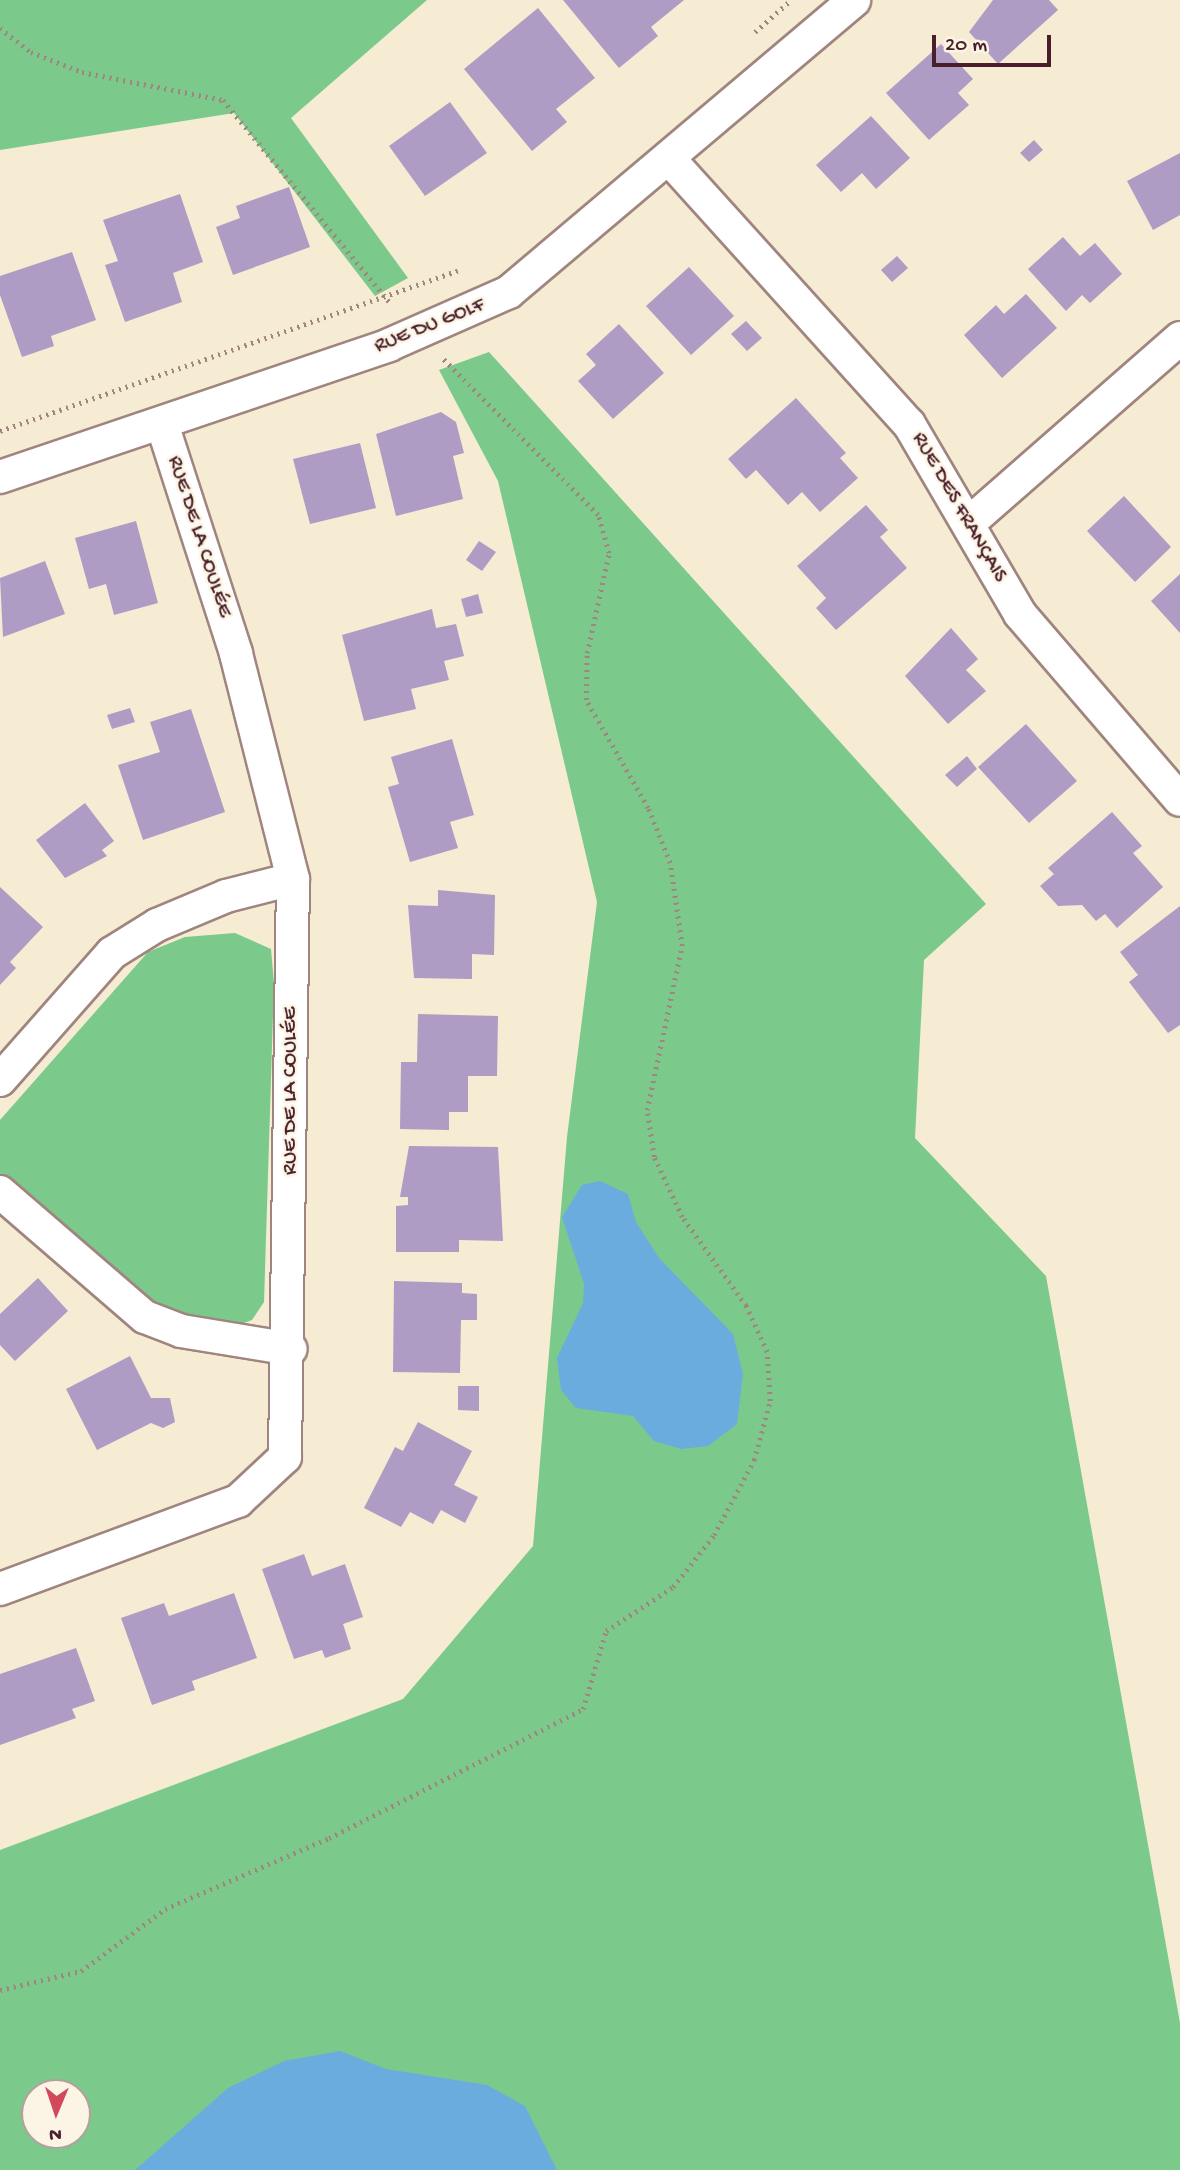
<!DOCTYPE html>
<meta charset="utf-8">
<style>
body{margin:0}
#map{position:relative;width:1180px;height:2170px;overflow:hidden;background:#f6ebd3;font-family:"Gochi Hand",sans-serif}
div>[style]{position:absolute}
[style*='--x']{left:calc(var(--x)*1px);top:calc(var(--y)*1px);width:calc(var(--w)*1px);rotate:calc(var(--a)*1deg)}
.green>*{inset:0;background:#7bca8b}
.water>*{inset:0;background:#6aacde}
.building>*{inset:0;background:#ae9cc4}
.path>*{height:4.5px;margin-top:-2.25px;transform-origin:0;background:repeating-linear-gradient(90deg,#a0857f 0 2px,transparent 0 7px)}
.roads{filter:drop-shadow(2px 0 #a0857f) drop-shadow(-2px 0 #a0857f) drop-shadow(0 2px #a0857f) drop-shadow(0 -2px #a0857f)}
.street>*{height:32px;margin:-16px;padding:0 16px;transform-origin:16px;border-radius:16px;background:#fff}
span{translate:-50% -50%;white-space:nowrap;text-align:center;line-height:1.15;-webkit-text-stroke:5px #fcf5e5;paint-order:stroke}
.street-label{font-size:21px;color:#4a1f2b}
.north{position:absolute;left:21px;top:2079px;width:70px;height:70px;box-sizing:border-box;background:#fcf5e5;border:2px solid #b59f9b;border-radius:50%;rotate:182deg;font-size:19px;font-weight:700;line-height:28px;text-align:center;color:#4a1f2b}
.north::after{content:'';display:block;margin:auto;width:24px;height:32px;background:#d1495b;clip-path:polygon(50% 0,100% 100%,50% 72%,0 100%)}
.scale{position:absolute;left:932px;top:35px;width:119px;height:32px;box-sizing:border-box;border:4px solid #4a1f2b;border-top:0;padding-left:9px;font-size:21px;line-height:24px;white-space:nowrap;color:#4a1f2b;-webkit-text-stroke:5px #fcf5e5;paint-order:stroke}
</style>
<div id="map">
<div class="green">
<i style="clip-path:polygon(0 0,427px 0,291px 118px,408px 278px,375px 296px,234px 113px,0 150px)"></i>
<i style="clip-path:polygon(evenodd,489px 352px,986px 904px,924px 960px,915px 1138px,1046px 1276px,1180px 2023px,1180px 2170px,0 2170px,0 1850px,403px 1699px,533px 1546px,567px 1137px,597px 902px,498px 481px,439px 370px,489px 352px,35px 2093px,77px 2093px,77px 2135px,35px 2135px,35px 2093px)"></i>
<i style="clip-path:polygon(235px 933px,271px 949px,274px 983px,264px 1302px,252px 1320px,227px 1329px,168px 1315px,96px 1270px,0 1176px,0 1120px,148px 952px,185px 937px)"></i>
</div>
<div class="water">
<i style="clip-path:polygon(600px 1181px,628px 1194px,636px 1222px,659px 1258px,733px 1334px,743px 1374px,737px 1424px,708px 1446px,681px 1449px,654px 1441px,633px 1416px,576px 1408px,561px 1390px,557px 1358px,583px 1303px,584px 1284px,562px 1217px,582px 1185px)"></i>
<i style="clip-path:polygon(340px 2051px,386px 2069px,487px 2085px,525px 2106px,557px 2170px,135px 2170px,228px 2088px,284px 2061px)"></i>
</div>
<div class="building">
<i style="clip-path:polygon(563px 0,684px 0,651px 27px,658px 36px,619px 68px)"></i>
<i style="clip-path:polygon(993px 0,1049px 0,1058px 10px,998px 64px,969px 32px)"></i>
<i style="clip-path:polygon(538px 8px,595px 78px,556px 109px,567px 122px,532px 151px,464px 69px)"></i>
<i style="clip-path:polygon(941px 44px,973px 79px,958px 93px,969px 105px,929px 140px,886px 93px)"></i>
<i style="clip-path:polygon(450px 102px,487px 153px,425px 196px,389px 146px)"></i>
<i style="clip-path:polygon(871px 116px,910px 158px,876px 189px,862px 173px,841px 192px,816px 165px)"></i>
<i style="clip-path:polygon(1034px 140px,1043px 150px,1029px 162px,1020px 153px)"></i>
<i style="clip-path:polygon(1180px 153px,1180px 215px,1153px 230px,1127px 181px)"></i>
<i style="clip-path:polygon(289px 187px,310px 247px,233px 275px,216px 227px,240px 218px,236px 206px)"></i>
<i style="clip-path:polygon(180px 194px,203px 262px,173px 273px,182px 302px,125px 322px,105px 265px,118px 261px,103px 220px)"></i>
<i style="clip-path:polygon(1063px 237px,1080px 256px,1095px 243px,1122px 274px,1090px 303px,1082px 295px,1066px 311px,1028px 269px)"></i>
<i style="clip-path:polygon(72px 252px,96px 320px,51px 336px,54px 346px,22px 357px,0 295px,0 276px)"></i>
<i style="clip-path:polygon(897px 256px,908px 268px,892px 282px,881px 270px)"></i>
<i style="clip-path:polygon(689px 267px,734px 316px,691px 355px,646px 306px)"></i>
<i style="clip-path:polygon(1026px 294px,1057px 328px,1002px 378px,964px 335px,996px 305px,1004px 314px)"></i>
<i style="clip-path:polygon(746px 321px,762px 338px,747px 351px,731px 334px)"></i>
<i style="clip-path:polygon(619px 324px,664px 373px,613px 419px,578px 381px,596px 365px,586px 354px)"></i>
<i style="clip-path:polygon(796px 398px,846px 453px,840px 458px,858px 478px,820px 512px,802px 492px,788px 505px,756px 470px,746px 479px,728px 459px)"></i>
<i style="clip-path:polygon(441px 412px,456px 422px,464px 453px,453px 456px,463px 499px,396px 516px,376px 434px)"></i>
<i style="clip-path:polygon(360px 443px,376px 508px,310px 524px,293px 459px)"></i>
<i style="clip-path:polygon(1124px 496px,1171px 547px,1135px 582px,1087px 531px)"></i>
<i style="clip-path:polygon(866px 505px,888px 530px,880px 537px,907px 568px,836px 630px,816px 608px,826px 598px,797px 566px)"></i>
<i style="clip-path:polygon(136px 521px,158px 603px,114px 615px,106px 584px,89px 589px,75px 538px)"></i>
<i style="clip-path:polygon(479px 541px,496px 552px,482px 571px,466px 560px)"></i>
<i style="clip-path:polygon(45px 561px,65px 614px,3px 637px,0 578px)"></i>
<i style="clip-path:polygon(1180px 574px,1180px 633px,1151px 601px)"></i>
<i style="clip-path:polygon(478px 594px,483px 613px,466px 617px,461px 599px)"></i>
<i style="clip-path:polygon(432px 609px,436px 628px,456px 624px,464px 656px,444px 661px,449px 680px,411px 689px,416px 709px,364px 721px,342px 635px)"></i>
<i style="clip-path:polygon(951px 628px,978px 659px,966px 670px,986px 691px,948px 724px,905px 676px)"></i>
<i style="clip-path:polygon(130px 708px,135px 722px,112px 729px,107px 715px)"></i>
<i style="clip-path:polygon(191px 709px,225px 812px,143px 840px,118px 765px,160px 752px,150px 722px)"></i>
<i style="clip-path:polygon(1026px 724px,1077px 781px,1029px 823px,978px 767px)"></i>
<i style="clip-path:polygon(452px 739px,474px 815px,450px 822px,458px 848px,410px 862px,388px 787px,399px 784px,391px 757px)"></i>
<i style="clip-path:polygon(967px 756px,977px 769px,957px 787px,945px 775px)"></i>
<i style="clip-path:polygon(85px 803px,114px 841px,102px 850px,107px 856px,65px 878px,36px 840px)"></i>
<i style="clip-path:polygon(1112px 812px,1142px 846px,1133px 853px,1163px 887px,1117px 928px,1105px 914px,1096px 921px,1082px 905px,1058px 906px,1040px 886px,1054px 874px,1048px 868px)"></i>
<i style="clip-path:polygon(0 887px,43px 927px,10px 962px,16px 968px,0 985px)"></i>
<i style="clip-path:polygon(438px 890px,495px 895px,494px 955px,472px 954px,472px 979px,414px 978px,408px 905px,438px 906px)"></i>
<i style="clip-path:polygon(1180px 906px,1180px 1025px,1168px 1033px,1129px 982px,1138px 975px,1120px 952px)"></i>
<i style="clip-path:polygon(418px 1014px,498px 1016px,497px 1076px,468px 1076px,468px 1112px,449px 1112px,449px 1130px,400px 1129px,401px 1062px,417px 1062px)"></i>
<i style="clip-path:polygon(409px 1146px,498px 1147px,503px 1241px,459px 1240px,459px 1252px,396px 1252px,396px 1206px,408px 1205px,408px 1197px,400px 1197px)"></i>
<i style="clip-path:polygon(38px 1278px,68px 1311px,15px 1361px,0 1345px,0 1314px)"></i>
<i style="clip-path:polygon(394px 1281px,462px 1283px,462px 1293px,477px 1294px,477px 1320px,461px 1320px,460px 1373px,393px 1372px)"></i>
<i style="clip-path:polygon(130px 1356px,151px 1398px,170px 1398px,175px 1422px,163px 1428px,151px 1423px,97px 1450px,66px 1389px)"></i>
<i style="clip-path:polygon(458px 1386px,479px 1386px,479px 1411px,458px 1410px)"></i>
<i style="clip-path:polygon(418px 1422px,472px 1451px,454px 1485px,478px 1497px,465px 1523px,441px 1510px,433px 1524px,410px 1512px,401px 1527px,364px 1508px,395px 1447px,403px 1451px)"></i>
<i style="clip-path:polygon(304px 1554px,312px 1576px,345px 1564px,363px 1617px,343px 1624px,351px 1649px,325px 1658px,322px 1650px,294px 1659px,262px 1569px)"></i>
<i style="clip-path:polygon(234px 1593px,257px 1658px,192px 1681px,195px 1690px,152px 1705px,121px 1618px,164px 1603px,169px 1616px)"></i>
<i style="clip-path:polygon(76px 1648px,95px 1701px,72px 1709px,76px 1718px,0 1745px,0 1674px)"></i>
</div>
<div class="path">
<i style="--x:0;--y:28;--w:39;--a:38"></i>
<i style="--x:31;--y:52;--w:55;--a:21.4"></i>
<i style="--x:82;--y:72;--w:144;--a:11.2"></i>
<i style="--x:223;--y:100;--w:264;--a:50.5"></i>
<i style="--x:755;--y:32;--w:48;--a:-41.6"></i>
<i style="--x:0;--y:431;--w:485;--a:-19.3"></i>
<i style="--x:0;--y:1990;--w:83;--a:-13.2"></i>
<i style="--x:81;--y:1971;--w:104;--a:-36.4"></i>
<i style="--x:165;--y:1909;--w:179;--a:-23.4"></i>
<i style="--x:329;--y:1838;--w:285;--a:-26.9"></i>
<i style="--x:583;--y:1709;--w:81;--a:-73.6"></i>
<i style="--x:606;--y:1631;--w:80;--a:-33.3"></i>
<i style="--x:673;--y:1587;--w:66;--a:-51.7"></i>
<i style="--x:714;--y:1535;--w:85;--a:-61.9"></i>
<i style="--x:754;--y:1460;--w:61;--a:-74.8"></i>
<i style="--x:770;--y:1401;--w:49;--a:-93.5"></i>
<i style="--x:767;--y:1352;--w:51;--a:-114.5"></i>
<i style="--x:746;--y:1306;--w:110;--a:-125.7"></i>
<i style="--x:682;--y:1217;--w:66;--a:-115"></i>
<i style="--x:654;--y:1157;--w:48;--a:-98.5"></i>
<i style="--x:647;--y:1110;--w:168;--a:-78"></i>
<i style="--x:682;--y:946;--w:84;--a:-98.2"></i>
<i style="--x:670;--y:863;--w:59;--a:-111.8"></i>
<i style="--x:648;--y:808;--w:125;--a:-119.9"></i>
<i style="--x:586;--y:700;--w:47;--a:-88.8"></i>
<i style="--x:587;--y:653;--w:102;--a:-77.6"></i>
<i style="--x:609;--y:553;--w:40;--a:-106"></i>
<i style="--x:598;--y:515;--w:220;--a:-134.8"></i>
</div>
<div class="roads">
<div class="street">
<i style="--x:671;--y:161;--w:355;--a:47.9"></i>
<i style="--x:909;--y:424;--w:220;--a:59.7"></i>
<i style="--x:1020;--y:614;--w:245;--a:49.3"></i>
<i style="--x:0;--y:477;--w:411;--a:-18.7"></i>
<i style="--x:389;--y:345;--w:131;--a:-23.8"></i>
<i style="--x:509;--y:292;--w:452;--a:-40.2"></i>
<i style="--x:969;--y:523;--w:281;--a:-41.2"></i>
<i style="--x:0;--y:1080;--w:169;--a:-48.6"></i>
<i style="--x:112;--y:953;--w:53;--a:-31.9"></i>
<i style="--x:157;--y:925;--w:75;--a:-22.8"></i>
<i style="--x:226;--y:896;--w:69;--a:-14.2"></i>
<i style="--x:0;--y:1192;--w:191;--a:40.8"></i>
<i style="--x:145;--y:1317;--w:39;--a:21"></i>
<i style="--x:181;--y:1331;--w:111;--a:9.3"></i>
<i style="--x:0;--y:1589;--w:254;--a:-20.3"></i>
<i style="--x:238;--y:1501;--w:64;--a:-43.1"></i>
<i style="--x:285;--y:1457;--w:578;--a:-89.21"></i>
<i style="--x:293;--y:879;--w:233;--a:-104.2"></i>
<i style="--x:236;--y:653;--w:241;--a:-107.9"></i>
</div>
</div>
<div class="street-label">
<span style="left:430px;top:327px;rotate:-22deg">RUE DU GOLF</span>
<span style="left:958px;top:508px;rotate:60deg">RUE DES FRANÇAIS</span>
<span style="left:198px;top:537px;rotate:72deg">RUE DE LA COULÉE</span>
<span style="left:292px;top:1091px;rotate:-90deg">RUE DE LA COULÉE</span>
</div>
<div class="north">N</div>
<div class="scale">20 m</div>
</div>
